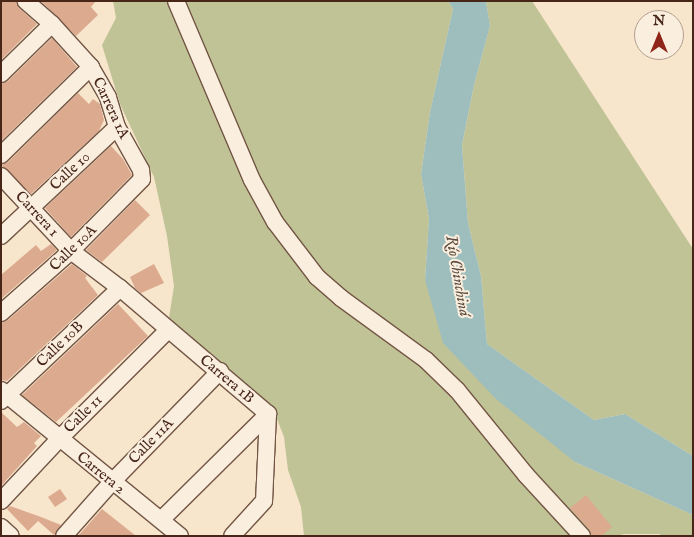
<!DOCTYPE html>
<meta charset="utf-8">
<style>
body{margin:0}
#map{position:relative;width:694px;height:537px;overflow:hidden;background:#f7e5cc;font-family:"IM FELL English",serif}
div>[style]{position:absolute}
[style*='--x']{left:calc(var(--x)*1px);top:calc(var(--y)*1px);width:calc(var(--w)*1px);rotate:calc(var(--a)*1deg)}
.green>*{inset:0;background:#c0c395}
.water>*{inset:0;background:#9ebebd}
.building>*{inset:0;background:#dcaa8e}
.roads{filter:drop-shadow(1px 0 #735645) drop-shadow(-1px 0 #735645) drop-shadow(0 1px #735645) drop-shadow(0 -1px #735645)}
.minor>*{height:16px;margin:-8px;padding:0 8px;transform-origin:8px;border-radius:8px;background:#faeede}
span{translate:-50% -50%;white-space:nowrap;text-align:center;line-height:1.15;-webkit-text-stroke:4px #faeede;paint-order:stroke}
.street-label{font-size:15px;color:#472618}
.water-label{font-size:16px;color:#5d4c41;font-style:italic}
.frame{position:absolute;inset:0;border:2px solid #472618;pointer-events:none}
.north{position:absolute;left:634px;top:10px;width:50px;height:50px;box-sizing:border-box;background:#faeede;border:1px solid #b29e8f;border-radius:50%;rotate:0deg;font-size:14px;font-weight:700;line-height:20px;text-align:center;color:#472618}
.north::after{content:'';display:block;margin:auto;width:18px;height:22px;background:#8f2418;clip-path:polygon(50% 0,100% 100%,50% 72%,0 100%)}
</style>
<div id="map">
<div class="green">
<i style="clip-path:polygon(113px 1px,448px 1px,453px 9px,430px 112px,421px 174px,429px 219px,425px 280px,575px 462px,693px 515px,693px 536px,663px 536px,659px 534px,624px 534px,617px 536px,304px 536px,301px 507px,288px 470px,284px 437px,272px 406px,168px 324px,174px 286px,167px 236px,154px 177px,120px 104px,102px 45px,116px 18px)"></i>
<i style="clip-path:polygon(486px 1px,532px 1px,693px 249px,693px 456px,625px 414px,594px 420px,487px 344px,481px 276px,468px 223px,462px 145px,474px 85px,490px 26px)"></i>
</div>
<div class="water">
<i style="clip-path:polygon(448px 1px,486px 1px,490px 26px,474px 85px,462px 145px,468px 223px,481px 276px,487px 344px,594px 420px,625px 414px,693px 456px,693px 515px,575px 462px,496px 399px,443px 343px,425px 280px,429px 219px,421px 174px,430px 112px,453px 9px)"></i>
</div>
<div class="building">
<i style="clip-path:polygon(1px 1px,16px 1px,19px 8px,37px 24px,1px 60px)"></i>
<i style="clip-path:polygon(41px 1px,96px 1px,91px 7px,98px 15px,76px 36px)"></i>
<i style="clip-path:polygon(52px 38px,77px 67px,1px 141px,1px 84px,8px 81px)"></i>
<i style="clip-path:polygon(78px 93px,89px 104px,93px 99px,100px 104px,104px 120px,99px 131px,31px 194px,1px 165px,8px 162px)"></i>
<i style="clip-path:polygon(111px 146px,123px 159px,132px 175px,71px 237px,45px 208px)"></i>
<i style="clip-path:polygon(135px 200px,150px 215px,102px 262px,86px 250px)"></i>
<i style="clip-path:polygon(51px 244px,57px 250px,1px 299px,1px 275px,36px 245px,41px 251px)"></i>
<i style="clip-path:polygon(72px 264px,87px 276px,85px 278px,98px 295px,7px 381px,1px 380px,1px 323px,8px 320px)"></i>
<i style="clip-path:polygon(154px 264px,164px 283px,141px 293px,135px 288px,130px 277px)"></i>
<i style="clip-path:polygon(118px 304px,148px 336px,56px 422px,22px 395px)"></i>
<i style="clip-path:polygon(1px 412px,17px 427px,24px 422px,41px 436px,34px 443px,37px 446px,1px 486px)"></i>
<i style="clip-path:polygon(60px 489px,67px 499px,55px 507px,48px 497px)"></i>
<i style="clip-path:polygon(586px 495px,612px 527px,601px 536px,592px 536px,589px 529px,570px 508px)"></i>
<i style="clip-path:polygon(10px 506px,41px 517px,61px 525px,54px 535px,38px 521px,28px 531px,7px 509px)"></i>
<i style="clip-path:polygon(102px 509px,136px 536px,78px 536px)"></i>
</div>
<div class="roads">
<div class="minor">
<i style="--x:176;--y:1;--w:194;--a:67"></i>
<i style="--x:252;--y:180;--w:48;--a:61.3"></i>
<i style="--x:275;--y:222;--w:69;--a:52.6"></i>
<i style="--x:317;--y:277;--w:32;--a:41"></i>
<i style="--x:341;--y:298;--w:105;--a:36.1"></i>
<i style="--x:426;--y:360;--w:43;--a:44.1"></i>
<i style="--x:457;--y:390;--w:109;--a:50.9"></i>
<i style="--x:526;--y:475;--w:83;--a:47.4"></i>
<i style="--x:1;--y:74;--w:71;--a:-44.4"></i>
<i style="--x:1;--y:155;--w:126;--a:-44.4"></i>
<i style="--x:1;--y:176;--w:103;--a:47"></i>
<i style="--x:71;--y:251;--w:61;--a:37.1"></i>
<i style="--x:120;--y:288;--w:194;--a:40.4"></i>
<i style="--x:268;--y:414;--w:87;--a:92.6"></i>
<i style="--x:264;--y:501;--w:47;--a:132.4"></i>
<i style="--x:1;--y:236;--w:159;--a:-43.2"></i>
<i style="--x:1;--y:313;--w:94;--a:-41.5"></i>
<i style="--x:71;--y:251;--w:101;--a:-45.4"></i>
<i style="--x:142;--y:179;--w:9;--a:-96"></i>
<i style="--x:141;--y:170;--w:49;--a:-119.2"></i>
<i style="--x:117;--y:127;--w:31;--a:-107"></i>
<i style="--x:108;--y:97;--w:34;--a:-120"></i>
<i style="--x:91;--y:67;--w:58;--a:-132.2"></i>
<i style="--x:52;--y:24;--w:35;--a:-139"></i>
<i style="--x:1;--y:390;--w:231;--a:39.2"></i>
<i style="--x:1;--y:401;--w:164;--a:-43.5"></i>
<i style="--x:1;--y:501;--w:85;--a:-46.9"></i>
<i style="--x:59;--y:439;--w:154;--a:-45"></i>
<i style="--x:161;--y:520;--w:151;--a:-44.7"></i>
<i style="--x:1;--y:527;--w:13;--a:42"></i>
<i style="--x:64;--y:536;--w:72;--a:-48.4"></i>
<i style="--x:112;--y:482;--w:155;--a:-45.8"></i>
</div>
</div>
<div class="street-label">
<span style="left:111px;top:108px;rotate:65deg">Carrera 1A</span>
<span style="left:70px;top:171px;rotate:-43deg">Calle 10</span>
<span style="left:37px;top:214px;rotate:47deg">Carrera 1</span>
<span style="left:73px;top:248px;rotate:-44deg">Calle 10A</span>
<span style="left:60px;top:344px;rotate:-44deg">Calle 10B</span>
<span style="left:227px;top:379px;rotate:40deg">Carrera 1B</span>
<span style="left:83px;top:414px;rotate:-45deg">Calle 11</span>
<span style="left:151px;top:441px;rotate:-46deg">Calle 11A</span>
<span style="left:101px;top:473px;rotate:39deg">Carrera 2</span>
</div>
<div class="water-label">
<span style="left:457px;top:276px;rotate:80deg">Río Chinchiná</span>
</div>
<div class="frame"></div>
<div class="north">N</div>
</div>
